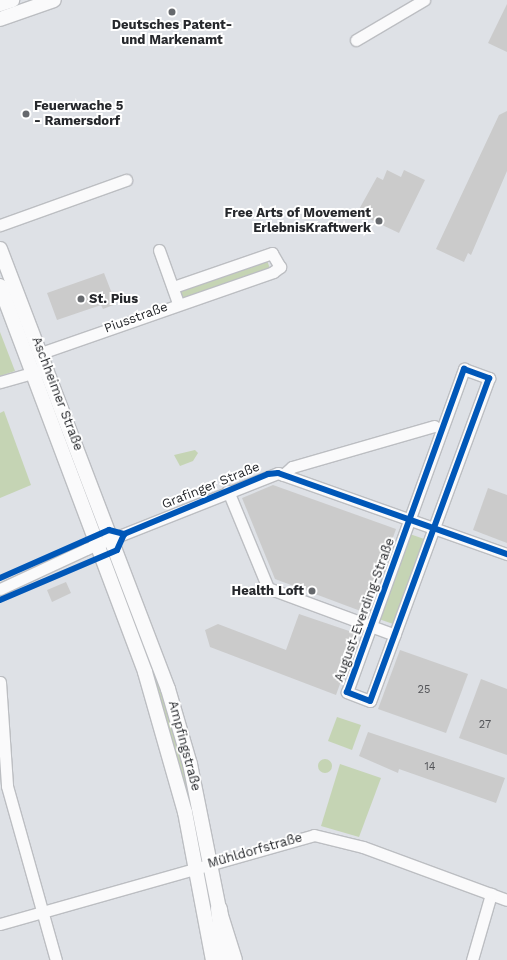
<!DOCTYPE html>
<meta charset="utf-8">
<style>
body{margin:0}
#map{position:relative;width:507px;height:960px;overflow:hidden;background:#dee1e6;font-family:"Work Sans",sans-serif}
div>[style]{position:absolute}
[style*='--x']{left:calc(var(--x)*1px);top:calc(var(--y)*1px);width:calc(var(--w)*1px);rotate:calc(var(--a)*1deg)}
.green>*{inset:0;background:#c5d4b4}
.round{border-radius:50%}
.building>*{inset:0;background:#cbcbcb}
.roads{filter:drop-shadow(1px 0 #bcbec2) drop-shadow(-1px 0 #bcbec2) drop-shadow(0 1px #bcbec2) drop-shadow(0 -1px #bcbec2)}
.minor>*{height:11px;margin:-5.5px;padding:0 5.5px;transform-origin:5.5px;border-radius:5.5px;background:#fafafb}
.major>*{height:14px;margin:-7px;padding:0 7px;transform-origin:7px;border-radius:7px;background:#fafafb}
.highway>*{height:16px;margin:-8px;padding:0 8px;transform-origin:8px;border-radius:8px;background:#fafafb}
.cycleway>*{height:6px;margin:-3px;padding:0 3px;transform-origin:3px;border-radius:3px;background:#0057b8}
.dots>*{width:11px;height:11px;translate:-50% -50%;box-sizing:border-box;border:2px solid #fff;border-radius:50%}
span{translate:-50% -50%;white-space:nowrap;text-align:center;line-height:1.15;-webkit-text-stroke:4px #fff;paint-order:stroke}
.number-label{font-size:11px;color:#515256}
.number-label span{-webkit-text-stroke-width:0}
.poi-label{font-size:13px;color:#26282c;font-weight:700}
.left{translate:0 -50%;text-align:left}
.right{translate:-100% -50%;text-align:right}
.street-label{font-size:13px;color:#26282c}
</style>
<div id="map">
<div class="green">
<i style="clip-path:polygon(266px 258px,271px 271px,184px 302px,180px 288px)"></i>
<i style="clip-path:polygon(0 332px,15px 371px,0 376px)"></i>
<i style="clip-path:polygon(4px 411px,31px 485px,0 498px,0 413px)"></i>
<i style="clip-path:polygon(195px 450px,198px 453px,193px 461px,180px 466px,174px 455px)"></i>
<i style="clip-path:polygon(407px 533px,427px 540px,396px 625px,376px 618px)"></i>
<i style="clip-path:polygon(115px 558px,182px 750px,202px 850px,199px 851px,110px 561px)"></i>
<i style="clip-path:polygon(337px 717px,361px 725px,352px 750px,328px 741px)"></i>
<i class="round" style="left:318px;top:759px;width:14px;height:14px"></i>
<i style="clip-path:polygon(340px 764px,381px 778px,359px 837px,321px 826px)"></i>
</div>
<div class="building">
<i style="clip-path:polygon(507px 4px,507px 52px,488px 43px)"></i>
<i style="clip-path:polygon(507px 111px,507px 171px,471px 255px,468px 253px,464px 262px,436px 249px,499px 115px)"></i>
<i style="clip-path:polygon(387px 170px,401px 177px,404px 170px,425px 180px,399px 233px,357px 213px,377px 177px,383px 180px)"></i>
<i style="clip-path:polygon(104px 273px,116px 304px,103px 309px,101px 305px,57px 320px,47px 293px)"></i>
<i style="clip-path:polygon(273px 485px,396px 529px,366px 613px,275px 579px,242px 498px)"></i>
<i style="clip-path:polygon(488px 488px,507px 495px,507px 543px,473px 530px)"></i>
<i style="clip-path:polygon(66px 582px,71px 593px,52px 602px,47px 590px)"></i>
<i style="clip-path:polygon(299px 614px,358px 634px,336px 695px,210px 647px,205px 630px,218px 624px,286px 650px)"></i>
<i style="clip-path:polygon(400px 650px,468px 674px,446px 733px,378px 709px)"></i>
<i style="clip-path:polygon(481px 679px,507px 689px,507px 755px,459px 738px)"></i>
<i style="clip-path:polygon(368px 732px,505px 778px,496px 803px,399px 769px,398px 773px,359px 756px)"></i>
</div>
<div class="roads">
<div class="minor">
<i style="--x:356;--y:40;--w:79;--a:-30.5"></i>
<i style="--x:0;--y:225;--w:134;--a:-19.7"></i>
<i style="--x:159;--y:250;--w:56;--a:70.3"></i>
<i style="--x:41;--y:353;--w:246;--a:-19.2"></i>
<i style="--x:273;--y:272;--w:9;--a:-36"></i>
<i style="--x:280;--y:267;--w:16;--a:-120"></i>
<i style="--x:272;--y:253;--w:105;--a:161"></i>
<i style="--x:464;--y:369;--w:27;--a:20"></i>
<i style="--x:489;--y:378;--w:344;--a:110.2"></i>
<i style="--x:370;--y:701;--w:25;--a:-159"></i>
<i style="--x:347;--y:692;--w:344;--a:-70.1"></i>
<i style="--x:0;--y:382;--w:41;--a:-15.8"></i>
<i style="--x:283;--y:475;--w:12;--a:-42"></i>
<i style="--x:292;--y:467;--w:148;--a:-16.1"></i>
<i style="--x:228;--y:491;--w:105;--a:67.6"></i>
<i style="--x:268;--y:588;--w:135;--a:20.3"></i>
<i style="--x:0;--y:589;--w:95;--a:-24.9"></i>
<i style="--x:86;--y:549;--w:206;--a:-21.6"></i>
<i style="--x:278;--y:473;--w:243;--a:19.5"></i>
<i style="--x:0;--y:682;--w:104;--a:86.1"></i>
<i style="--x:7;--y:786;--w:181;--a:74.3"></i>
<i style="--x:0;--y:924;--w:326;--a:-15.8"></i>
<i style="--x:314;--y:835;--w:50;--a:13.8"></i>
<i style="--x:363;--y:847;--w:153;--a:20.2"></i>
<i style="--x:472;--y:960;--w:69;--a:-73.9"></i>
</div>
<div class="major">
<i style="--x:0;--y:4;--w:13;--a:-18"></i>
<i style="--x:0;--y:19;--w:57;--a:-19.4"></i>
<i style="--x:0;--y:249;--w:471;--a:69.1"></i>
<i style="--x:168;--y:689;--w:78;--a:73.7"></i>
<i style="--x:190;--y:764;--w:148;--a:78.7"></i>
<i style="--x:219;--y:909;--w:53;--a:72.6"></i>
<i style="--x:0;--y:286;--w:412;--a:69.4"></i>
<i style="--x:145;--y:672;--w:146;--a:74.1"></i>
<i style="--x:185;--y:812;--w:151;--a:79.3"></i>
</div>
<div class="highway">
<i style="--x:219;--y:909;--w:51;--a:83.3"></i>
</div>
</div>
<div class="cycleway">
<i style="--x:464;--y:369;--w:27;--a:20"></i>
<i style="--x:489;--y:378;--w:344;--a:110.2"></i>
<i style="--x:370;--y:701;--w:25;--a:-159"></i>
<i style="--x:347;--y:692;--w:344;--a:-70.1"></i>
<i style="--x:124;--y:534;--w:156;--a:-22.6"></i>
<i style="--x:268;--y:474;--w:10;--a:-6"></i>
<i style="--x:278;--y:473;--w:243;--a:19.5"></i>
<i style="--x:0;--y:578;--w:119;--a:-23.8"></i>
<i style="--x:109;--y:530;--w:16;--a:15"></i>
<i style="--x:0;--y:600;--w:127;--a:-23.1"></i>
<i style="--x:117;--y:550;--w:17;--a:-66"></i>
</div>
<div class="dots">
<i style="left:172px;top:12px;background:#66696d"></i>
<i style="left:26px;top:114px;background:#66696d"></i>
<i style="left:379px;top:221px;background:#66696d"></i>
<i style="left:81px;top:299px;background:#66696d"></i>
<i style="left:312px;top:591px;background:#66696d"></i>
</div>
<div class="number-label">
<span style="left:424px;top:690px">25</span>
<span style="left:485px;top:725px">27</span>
<span style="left:430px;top:767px">14</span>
</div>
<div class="poi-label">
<span style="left:172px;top:33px">Deutsches Patent-<br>und Markenamt</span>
<span class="left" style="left:34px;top:114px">Feuerwache 5<br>- Ramersdorf</span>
<span class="right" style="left:371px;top:221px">Free Arts of Movement<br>ErlebnisKraftwerk</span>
<span class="left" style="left:89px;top:299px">St. Pius</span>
<span class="right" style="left:304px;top:591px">Health Loft</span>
</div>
<div class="street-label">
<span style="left:136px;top:318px;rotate:-20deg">Piusstraße</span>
<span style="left:57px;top:394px;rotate:69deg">Aschheimer Straße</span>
<span style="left:211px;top:486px;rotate:-22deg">Grafinger Straße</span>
<span style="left:365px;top:610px;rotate:-70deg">August-Everding-Straße</span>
<span style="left:184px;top:746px;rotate:75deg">Ampfingstraße</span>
<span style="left:255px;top:851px;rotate:-16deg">Mühldorfstraße</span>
</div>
</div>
